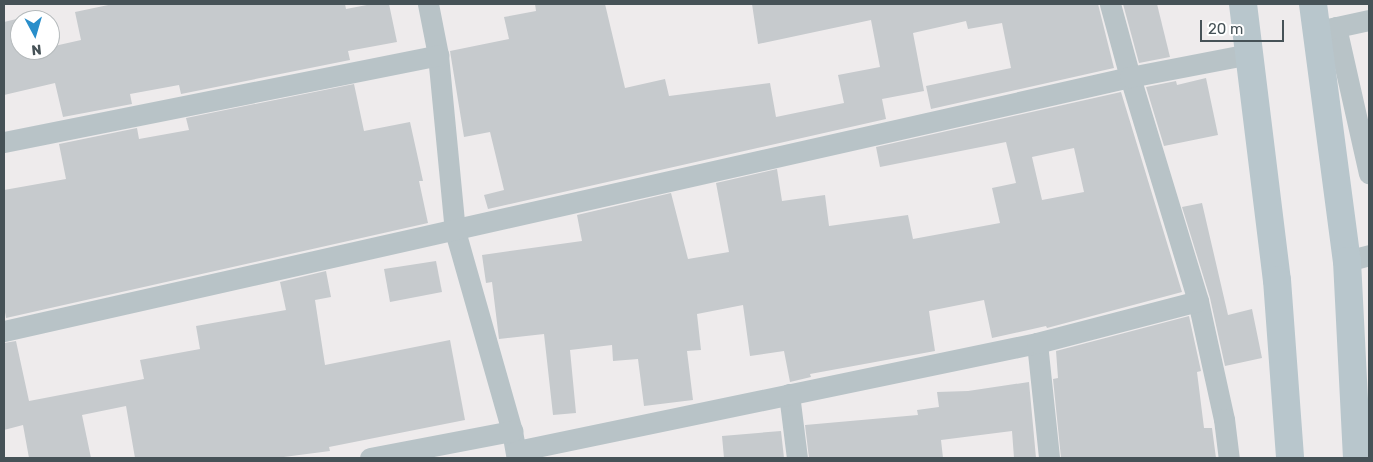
<!DOCTYPE html>
<style>
body{margin:0}
#map{position:relative;width:1373px;height:462px;overflow:hidden;background:#eeebec;font-family:Rubik,sans-serif}
div>[style]{position:absolute}
[style*='--x']{left:calc(var(--x)*1px);top:calc(var(--y)*1px);width:calc(var(--w)*1px);rotate:calc(var(--a)*1deg)}
.building>*{inset:0;background:#c6cacd}
.street>*{height:21px;margin:-10.5px;padding:0 10.5px;transform-origin:10.5px;border-radius:10.5px;background:#b8c3c7}
.secondary>*{height:28px;margin:-14px;padding:0 14px;transform-origin:14px;border-radius:14px;background:#b8c6cc}
span{translate:-50% -50%;white-space:nowrap;text-align:center;line-height:1.15;-webkit-text-stroke:5px #fff;paint-order:stroke}
.frame{position:absolute;inset:0;border:5px solid #465257;pointer-events:none}
.north{position:absolute;left:10px;top:10px;width:50px;height:50px;box-sizing:border-box;background:#fff;border:1px solid #b5babc;border-radius:50%;rotate:174deg;font-size:14px;font-weight:700;line-height:20px;text-align:center;color:#465257}
.north::after{content:'';display:block;margin:auto;width:18px;height:22px;background:#298eca;clip-path:polygon(50% 0,100% 100%,50% 72%,0 100%)}
.scale{position:absolute;left:1200px;top:20px;width:84px;height:22px;box-sizing:border-box;border:2px solid #465257;border-top:0;padding-left:6px;font-size:15px;line-height:18px;white-space:nowrap;color:#465257;-webkit-text-stroke:4px #fff;paint-order:stroke}
</style>
<div id="map">
<div class="building">
<i style="clip-path:polygon(113px 4px,345px 4px,346px 9px,372px 4px,389px 4px,397px 42px,348px 51px,350px 60px,181px 94px,179px 85px,130px 94px,132px 104px,63px 117px,55px 83px,4px 95px,4px 22px,29px 16px,30px 20px,20px 20px,20px 50px,50px 50px,50px 47px,81px 40px,75px 12px)"></i>
<i style="clip-path:polygon(535px 4px,605px 4px,625px 88px,665px 79px,669px 96px,770px 83px,776px 117px,844px 103px,838px 75px,880px 67px,871px 20px,758px 44px,752px 4px,1098px 4px,1114px 68px,931px 109px,926px 86px,1011px 68px,1002px 23px,968px 29px,966px 21px,913px 33px,924px 91px,882px 99px,886px 119px,488px 209px,484px 195px,504px 190px,490px 132px,464px 137px,450px 51px,509px 39px,504px 17px,536px 11px)"></i>
<i style="clip-path:polygon(1123px 4px,1157px 4px,1170px 57px,1139px 63px)"></i>
<i style="clip-path:polygon(1206px 78px,1218px 135px,1164px 146px,1146px 87px,1176px 81px,1177px 85px)"></i>
<i style="clip-path:polygon(354px 84px,364px 131px,410px 122px,423px 181px,419px 181px,428px 223px,6px 318px,4px 306px,4px 190px,66px 179px,59px 144px,137px 128px,139px 139px,189px 130px,186px 118px)"></i>
<i style="clip-path:polygon(evenodd,1121px 92px,1182px 292px,1047px 328px,1046px 326px,992px 338px,984px 300px,929px 311px,935px 351px,810px 374px,811px 377px,790px 382px,784px 351px,750px 356px,743px 305px,697px 314px,701px 350px,687px 351px,693px 400px,644px 406px,638px 359px,613px 361px,612px 345px,570px 350px,576px 413px,553px 415px,544px 334px,499px 339px,492px 282px,486px 283px,482px 255px,582px 241px,577px 215px,671px 193px,688px 259px,729px 252px,716px 183px,777px 169px,782px 201px,825px 195px,829px 226px,908px 215px,913px 239px,1000px 223px,992px 188px,1016px 183px,1006px 142px,880px 167px,876px 147px,1121px 92px,1074px 148px,1084px 192px,1042px 200px,1032px 157px,1074px 148px)"></i>
<i style="clip-path:polygon(1202px 203px,1228px 315px,1252px 309px,1262px 358px,1225px 366px,1210px 298px,1182px 207px)"></i>
<i style="clip-path:polygon(436px 261px,442px 292px,390px 302px,384px 269px)"></i>
<i style="clip-path:polygon(326px 271px,331px 297px,315px 300px,325px 365px,450px 340px,465px 420px,329px 447px,330px 451px,276px 458px,135px 458px,126px 406px,82px 415px,91px 458px,29px 458px,23px 425px,4px 430px,4px 343px,16px 341px,29px 401px,144px 379px,140px 360px,200px 349px,196px 326px,286px 310px,280px 282px)"></i>
<i style="clip-path:polygon(1189px 316px,1201px 371px,1197px 372px,1204px 428px,1212px 428px,1216px 458px,1061px 458px,1053px 379px,1058px 378px,1056px 351px)"></i>
<i style="clip-path:polygon(1029px 382px,1036px 458px,1014px 458px,1012px 431px,941px 440px,943px 458px,809px 458px,805px 425px,918px 415px,917px 410px,939px 407px,937px 392px,968px 391px)"></i>
<i style="clip-path:polygon(781px 431px,784px 458px,724px 458px,722px 436px)"></i>
</div>
<div class="street">
<i style="--x:428;--y:4;--w:52;--a:78.9"></i>
<i style="--x:438;--y:55;--w:177;--a:84.5"></i>
<i style="--x:455;--y:231;--w:208;--a:74.1"></i>
<i style="--x:512;--y:431;--w:27;--a:80"></i>
<i style="--x:1110;--y:4;--w:76;--a:74.7"></i>
<i style="--x:1130;--y:77;--w:234;--a:73.1"></i>
<i style="--x:1198;--y:301;--w:121;--a:77.6"></i>
<i style="--x:1224;--y:419;--w:39;--a:83"></i>
<i style="--x:1336;--y:27;--w:150;--a:77.3"></i>
<i style="--x:1323;--y:30;--w:47;--a:-12.3"></i>
<i style="--x:4;--y:142;--w:443;--a:-11.3"></i>
<i style="--x:1347;--y:261;--w:23;--a:-15"></i>
<i style="--x:4;--y:331;--w:1154;--a:-12.71"></i>
<i style="--x:1130;--y:77;--w:121;--a:-10.9"></i>
<i style="--x:1037;--y:343;--w:116;--a:84"></i>
<i style="--x:789;--y:394;--w:64;--a:82.9"></i>
<i style="--x:517;--y:451;--w:531;--a:-11.73"></i>
<i style="--x:1037;--y:343;--w:166;--a:-14.6"></i>
<i style="--x:370;--y:458;--w:145;--a:-10.8"></i>
</div>
<div class="secondary">
<i style="--x:1243;--y:4;--w:278;--a:83"></i>
<i style="--x:1277;--y:280;--w:178;--a:85.8"></i>
<i style="--x:1313;--y:4;--w:259;--a:82.5"></i>
<i style="--x:1347;--y:261;--w:197;--a:87.1"></i>
</div>
<div class="frame"></div>
<div class="north">N</div>
<div class="scale">20 m</div>
</div>
